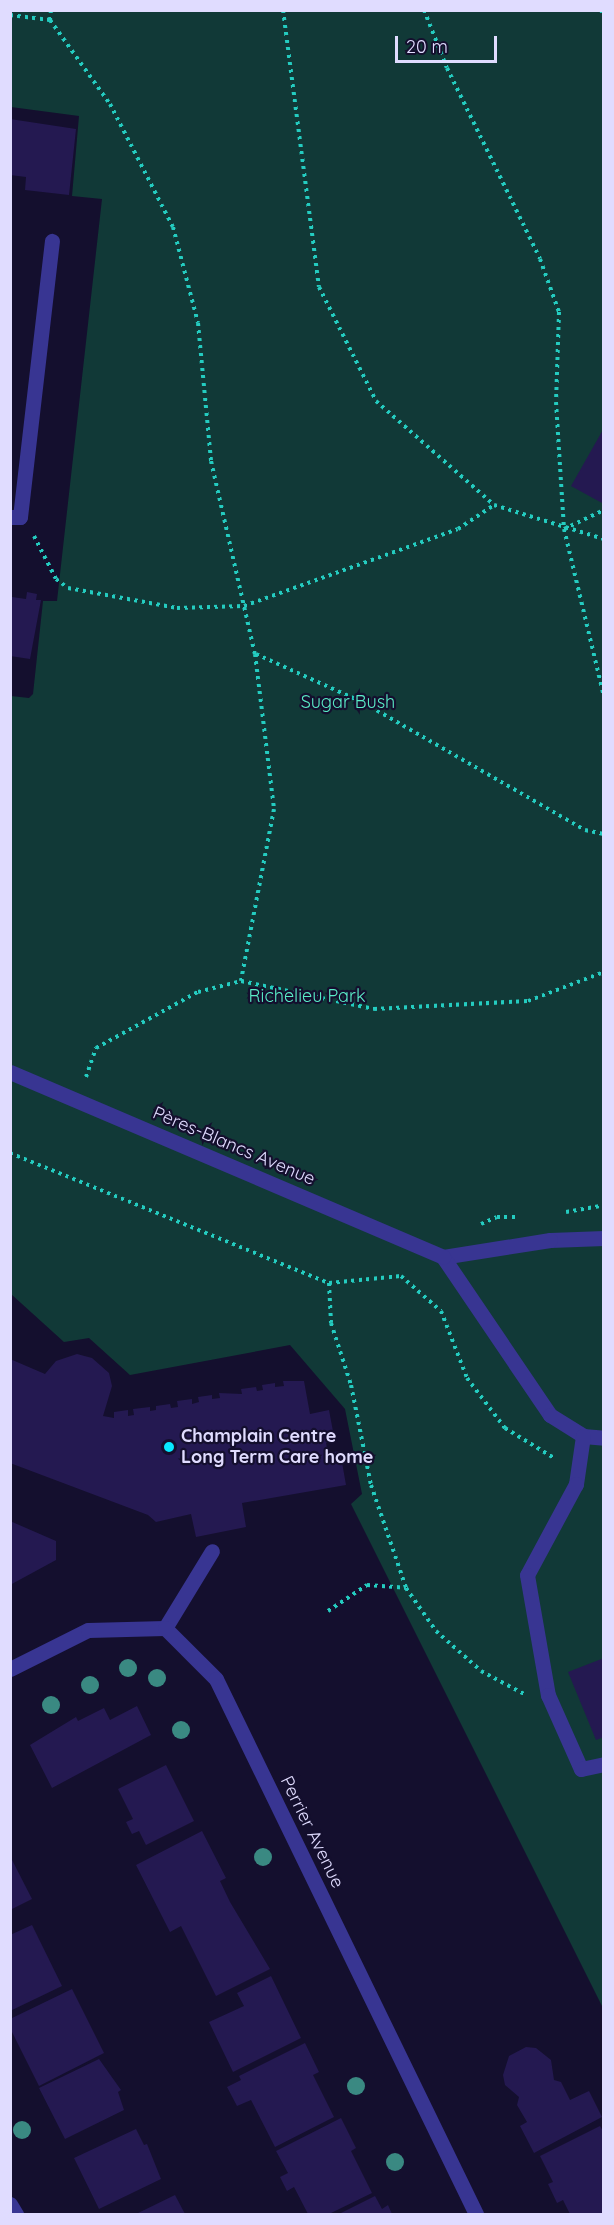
<!DOCTYPE html>
<meta charset="utf-8">
<style>
body{margin:0}
#map{position:relative;width:614px;height:2225px;overflow:hidden;background:#140f2e;font-family:Quicksand,sans-serif}
div>[style]{position:absolute}
[style*='--x']{left:calc(var(--x)*1px);top:calc(var(--y)*1px);width:calc(var(--w)*1px);rotate:calc(var(--a)*1deg)}
.green>*{inset:0;background:#113937}
.building>*{inset:0;background:#241951}
.path>*{height:4px;margin-top:-2px;transform-origin:0;background:repeating-linear-gradient(90deg,#24ccc0 0 3px,transparent 0 7.5px)}
.service>*{height:15px;margin:-7.5px;padding:0 7.5px;transform-origin:7.5px;border-radius:7.5px;background:#383592}
.minor>*{height:15px;margin:-7.5px;padding:0 7.5px;transform-origin:7.5px;border-radius:7.5px;background:#383592}
.tertiary>*{height:15px;margin:-7.5px;padding:0 7.5px;transform-origin:7.5px;border-radius:7.5px;background:#383592}
.trees>*{width:18px;height:18px;margin:-9px;border-radius:50%;background:#3a8982}
.dots>*{width:16px;height:16px;translate:-50% -50%;box-sizing:border-box;border:3px solid #140f2e;border-radius:50%}
span{translate:-50% -50%;white-space:nowrap;text-align:center;line-height:1.15;-webkit-text-stroke:4.5px #140f2e;paint-order:stroke}
.park-label{font-size:18px;color:#5aedc7}
.street-label{font-size:18px;color:#e0dcff}
.poi-label{font-size:18px;color:#e0dcff;font-weight:700}
.left{translate:0 -50%;text-align:left}
.frame{position:absolute;inset:0;border:12px solid #e0dcff;pointer-events:none}
.scale{position:absolute;left:395px;top:36px;width:102px;height:27px;box-sizing:border-box;border:3px solid #e0dcff;border-top:0;padding-left:8px;font-size:18px;line-height:21px;white-space:nowrap;color:#e0dcff;-webkit-text-stroke:4px #140f2e;paint-order:stroke}
</style>
<div id="map">
<div class="green">
<i style="clip-path:polygon(11px 11px,603px 11px,603px 2008px,351px 1504px,362px 1494px,345px 1409px,290px 1345px,130px 1375px,89px 1338px,64px 1342px,11px 1294px,11px 696px,29px 698px,33px 694px,43px 601px,57px 601px,102px 199px,72px 196px,79px 116px,11px 107px)"></i>
</div>
<div class="building">
<i style="clip-path:polygon(10px 119px,76px 129px,69px 195px,25px 190px,26px 177px,10px 175px)"></i>
<i style="clip-path:polygon(604px 428px,604px 500px,602px 503px,571px 486px)"></i>
<i style="clip-path:polygon(10px 591px,12px 597px,26px 599px,27px 592px,37px 594px,36px 600px,41px 600px,30px 659px,10px 656px)"></i>
<i style="clip-path:polygon(77px 1354px,92px 1358px,109px 1373px,112px 1386px,103px 1416px,114px 1418px,114px 1412px,128px 1410px,128px 1416px,134px 1415px,133px 1409px,150px 1407px,150px 1411px,156px 1410px,156px 1406px,170px 1404px,171px 1408px,178px 1407px,177px 1401px,192px 1399px,192px 1404px,199px 1402px,198px 1397px,212px 1395px,212px 1399px,220px 1398px,219px 1393px,242px 1394px,241px 1389px,256px 1387px,257px 1391px,263px 1390px,262px 1385px,275px 1383px,275px 1387px,284px 1386px,283px 1381px,304px 1381px,310px 1414px,329px 1410px,335px 1442px,326px 1443px,328px 1453px,340px 1451px,346px 1485px,242px 1503px,246px 1527px,196px 1537px,191px 1514px,156px 1522px,148px 1515px,10px 1463px,10px 1359px,45px 1374px,56px 1361px)"></i>
<i style="clip-path:polygon(10px 1521px,56px 1541px,56px 1560px,10px 1585px)"></i>
<i style="clip-path:polygon(604px 1658px,604px 1737px,596px 1740px,568px 1672px)"></i>
<i style="clip-path:polygon(137px 1706px,151px 1735px,52px 1788px,30px 1745px,76px 1717px,78px 1721px,104px 1708px,110px 1720px)"></i>
<i style="clip-path:polygon(166px 1765px,194px 1821px,146px 1845px,139px 1831px,132px 1834px,126px 1822px,133px 1819px,118px 1789px)"></i>
<i style="clip-path:polygon(202px 1831px,226px 1878px,220px 1881px,230px 1902px,270px 1969px,216px 1996px,181px 1926px,170px 1932px,136px 1865px)"></i>
<i style="clip-path:polygon(10px 1856px,32px 1899px,10px 1910px)"></i>
<i style="clip-path:polygon(32px 1925px,62px 1986px,10px 2011px,10px 1935px)"></i>
<i style="clip-path:polygon(271px 1976px,301px 2038px,233px 2072px,209px 2022px,244px 2006px,237px 1993px)"></i>
<i style="clip-path:polygon(72px 1989px,104px 2053px,39px 2086px,10px 2028px,10px 2019px)"></i>
<i style="clip-path:polygon(305px 2043px,319px 2072px,313px 2075px,334px 2117px,275px 2147px,251px 2100px,237px 2106px,227px 2087px,241px 2080px,239px 2076px)"></i>
<i style="clip-path:polygon(526px 2047px,536px 2048px,551px 2060px,554px 2080px,561px 2082px,570px 2100px,589px 2091px,602px 2117px,534px 2153px,520px 2126px,527px 2122px,517px 2105px,519px 2097px,505px 2085px,503px 2075px,509px 2056px)"></i>
<i style="clip-path:polygon(99px 2059px,121px 2090px,118px 2092px,124px 2110px,65px 2139px,39px 2088px)"></i>
<i style="clip-path:polygon(341px 2118px,356px 2148px,351px 2151px,372px 2193px,329px 2214px,308px 2214px,294px 2187px,287px 2191px,280px 2177px,288px 2173px,276px 2151px)"></i>
<i style="clip-path:polygon(600px 2126px,604px 2133px,604px 2213px,570px 2214px,563px 2200px,557px 2203px,548px 2184px,553px 2182px,540px 2156px)"></i>
<i style="clip-path:polygon(136px 2129px,144px 2145px,147px 2144px,161px 2179px,99px 2209px,74px 2158px)"></i>
<i style="clip-path:polygon(175px 2195px,185px 2214px,136px 2214px)"></i>
<i style="clip-path:polygon(375px 2196px,382px 2209px,388px 2205px,392px 2214px,339px 2214px)"></i>
</div>
<div class="path">
<i style="--x:51;--y:10;--w:10;--a:96"></i>
<i style="--x:50;--y:20;--w:103;--a:54.5"></i>
<i style="--x:110;--y:104;--w:138;--a:62.9"></i>
<i style="--x:173;--y:227;--w:99;--a:75.4"></i>
<i style="--x:198;--y:323;--w:139;--a:84.6"></i>
<i style="--x:211;--y:461;--w:198;--a:77.2"></i>
<i style="--x:255;--y:654;--w:156;--a:83"></i>
<i style="--x:274;--y:809;--w:175;--a:100.9"></i>
<i style="--x:283;--y:10;--w:279;--a:82.6"></i>
<i style="--x:319;--y:287;--w:127;--a:63.4"></i>
<i style="--x:376;--y:401;--w:157;--a:41.4"></i>
<i style="--x:494;--y:505;--w:115;--a:17.2"></i>
<i style="--x:424;--y:10;--w:62;--a:68.4"></i>
<i style="--x:447;--y:68;--w:212;--a:64"></i>
<i style="--x:540;--y:259;--w:56;--a:70.3"></i>
<i style="--x:559;--y:312;--w:90;--a:91.9"></i>
<i style="--x:556;--y:402;--w:127;--a:86.4"></i>
<i style="--x:564;--y:529;--w:173;--a:76.6"></i>
<i style="--x:601;--y:10;--w:8;--a:67"></i>
<i style="--x:10;--y:15;--w:40;--a:7.1"></i>
<i style="--x:564;--y:529;--w:44;--a:-25.4"></i>
<i style="--x:34;--y:536;--w:48;--a:62.9"></i>
<i style="--x:56;--y:579;--w:15;--a:37"></i>
<i style="--x:68;--y:588;--w:111;--a:10.4"></i>
<i style="--x:177;--y:608;--w:67;--a:-1.7"></i>
<i style="--x:244;--y:606;--w:227;--a:-19.8"></i>
<i style="--x:458;--y:529;--w:43;--a:-33.7"></i>
<i style="--x:256;--y:654;--w:119;--a:24.4"></i>
<i style="--x:364;--y:703;--w:255;--a:29.9"></i>
<i style="--x:585;--y:830;--w:19;--a:12"></i>
<i style="--x:86;--y:1077;--w:31;--a:-71"></i>
<i style="--x:96;--y:1048;--w:116;--a:-28.8"></i>
<i style="--x:198;--y:992;--w:44;--a:-14.3"></i>
<i style="--x:241;--y:981;--w:136;--a:11.9"></i>
<i style="--x:374;--y:1009;--w:154;--a:-3"></i>
<i style="--x:528;--y:1001;--w:81;--a:-20.9"></i>
<i style="--x:10;--y:1153;--w:344;--a:22.2"></i>
<i style="--x:329;--y:1283;--w:72;--a:-5.6"></i>
<i style="--x:401;--y:1276;--w:53;--a:41.2"></i>
<i style="--x:441;--y:1311;--w:72;--a:68.8"></i>
<i style="--x:467;--y:1378;--w:63;--a:52.8"></i>
<i style="--x:505;--y:1428;--w:57;--a:31.5"></i>
<i style="--x:566;--y:1212;--w:39;--a:-10"></i>
<i style="--x:481;--y:1224;--w:17;--a:-24"></i>
<i style="--x:497;--y:1217;--w:20;--a:0"></i>
<i style="--x:329;--y:1283;--w:40;--a:87.1"></i>
<i style="--x:331;--y:1323;--w:65;--a:72.1"></i>
<i style="--x:351;--y:1385;--w:102;--a:78.7"></i>
<i style="--x:371;--y:1485;--w:109;--a:71.2"></i>
<i style="--x:406;--y:1588;--w:52;--a:55.1"></i>
<i style="--x:436;--y:1631;--w:60;--a:41.6"></i>
<i style="--x:481;--y:1671;--w:49;--a:28.1"></i>
<i style="--x:328;--y:1611;--w:47;--a:-33.7"></i>
<i style="--x:367;--y:1585;--w:39;--a:4"></i>
</div>
<div class="service">
<i style="--x:10;--y:517;--w:10;--a:0"></i>
<i style="--x:20;--y:517;--w:278;--a:-83.4"></i>
<i style="--x:604;--y:1238;--w:54;--a:177.9"></i>
<i style="--x:550;--y:1240;--w:108;--a:171"></i>
<i style="--x:443;--y:1257;--w:191;--a:55.9"></i>
<i style="--x:550;--y:1415;--w:39;--a:32"></i>
<i style="--x:583;--y:1436;--w:21;--a:5"></i>
<i style="--x:583;--y:1436;--w:49;--a:98.3"></i>
<i style="--x:576;--y:1484;--w:103;--a:118.3"></i>
<i style="--x:527;--y:1575;--w:122;--a:80.1"></i>
<i style="--x:548;--y:1695;--w:81;--a:66"></i>
<i style="--x:581;--y:1769;--w:24;--a:-12"></i>
<i style="--x:165;--y:1628;--w:90;--a:-58.6"></i>
</div>
<div class="minor">
<i style="--x:10;--y:1072;--w:471;--a:23.1"></i>
<i style="--x:10;--y:1669;--w:87;--a:-26.6"></i>
<i style="--x:88;--y:1630;--w:77;--a:-1.5"></i>
<i style="--x:165;--y:1628;--w:72;--a:45"></i>
<i style="--x:216;--y:1679;--w:595;--a:64.08"></i>
</div>
<div class="tertiary">
<i style="--x:10;--y:2204;--w:12;--a:59"></i>
</div>
<div class="trees">
<i style="left:128px;top:1668px"></i>
<i style="left:157px;top:1678px"></i>
<i style="left:90px;top:1685px"></i>
<i style="left:51px;top:1705px"></i>
<i style="left:181px;top:1730px"></i>
<i style="left:263px;top:1857px"></i>
<i style="left:356px;top:2086px"></i>
<i style="left:22px;top:2130px"></i>
<i style="left:395px;top:2162px"></i>
</div>
<div class="dots">
<i style="left:169px;top:1447px;background:#08e8ff"></i>
</div>
<div class="park-label">
<span style="left:348px;top:702px">Sugar Bush</span>
<span style="left:307px;top:996px">Richelieu Park</span>
</div>
<div class="street-label">
<span style="left:234px;top:1146px;rotate:23deg">Pères-Blancs Avenue</span>
<span style="left:312px;top:1832px;rotate:64deg">Perrier Avenue</span>
</div>
<div class="poi-label">
<span class="left" style="left:181px;top:1447px">Champlain Centre<br>Long Term Care home</span>
</div>
<div class="frame"></div>
<div class="scale">20 m</div>
</div>
